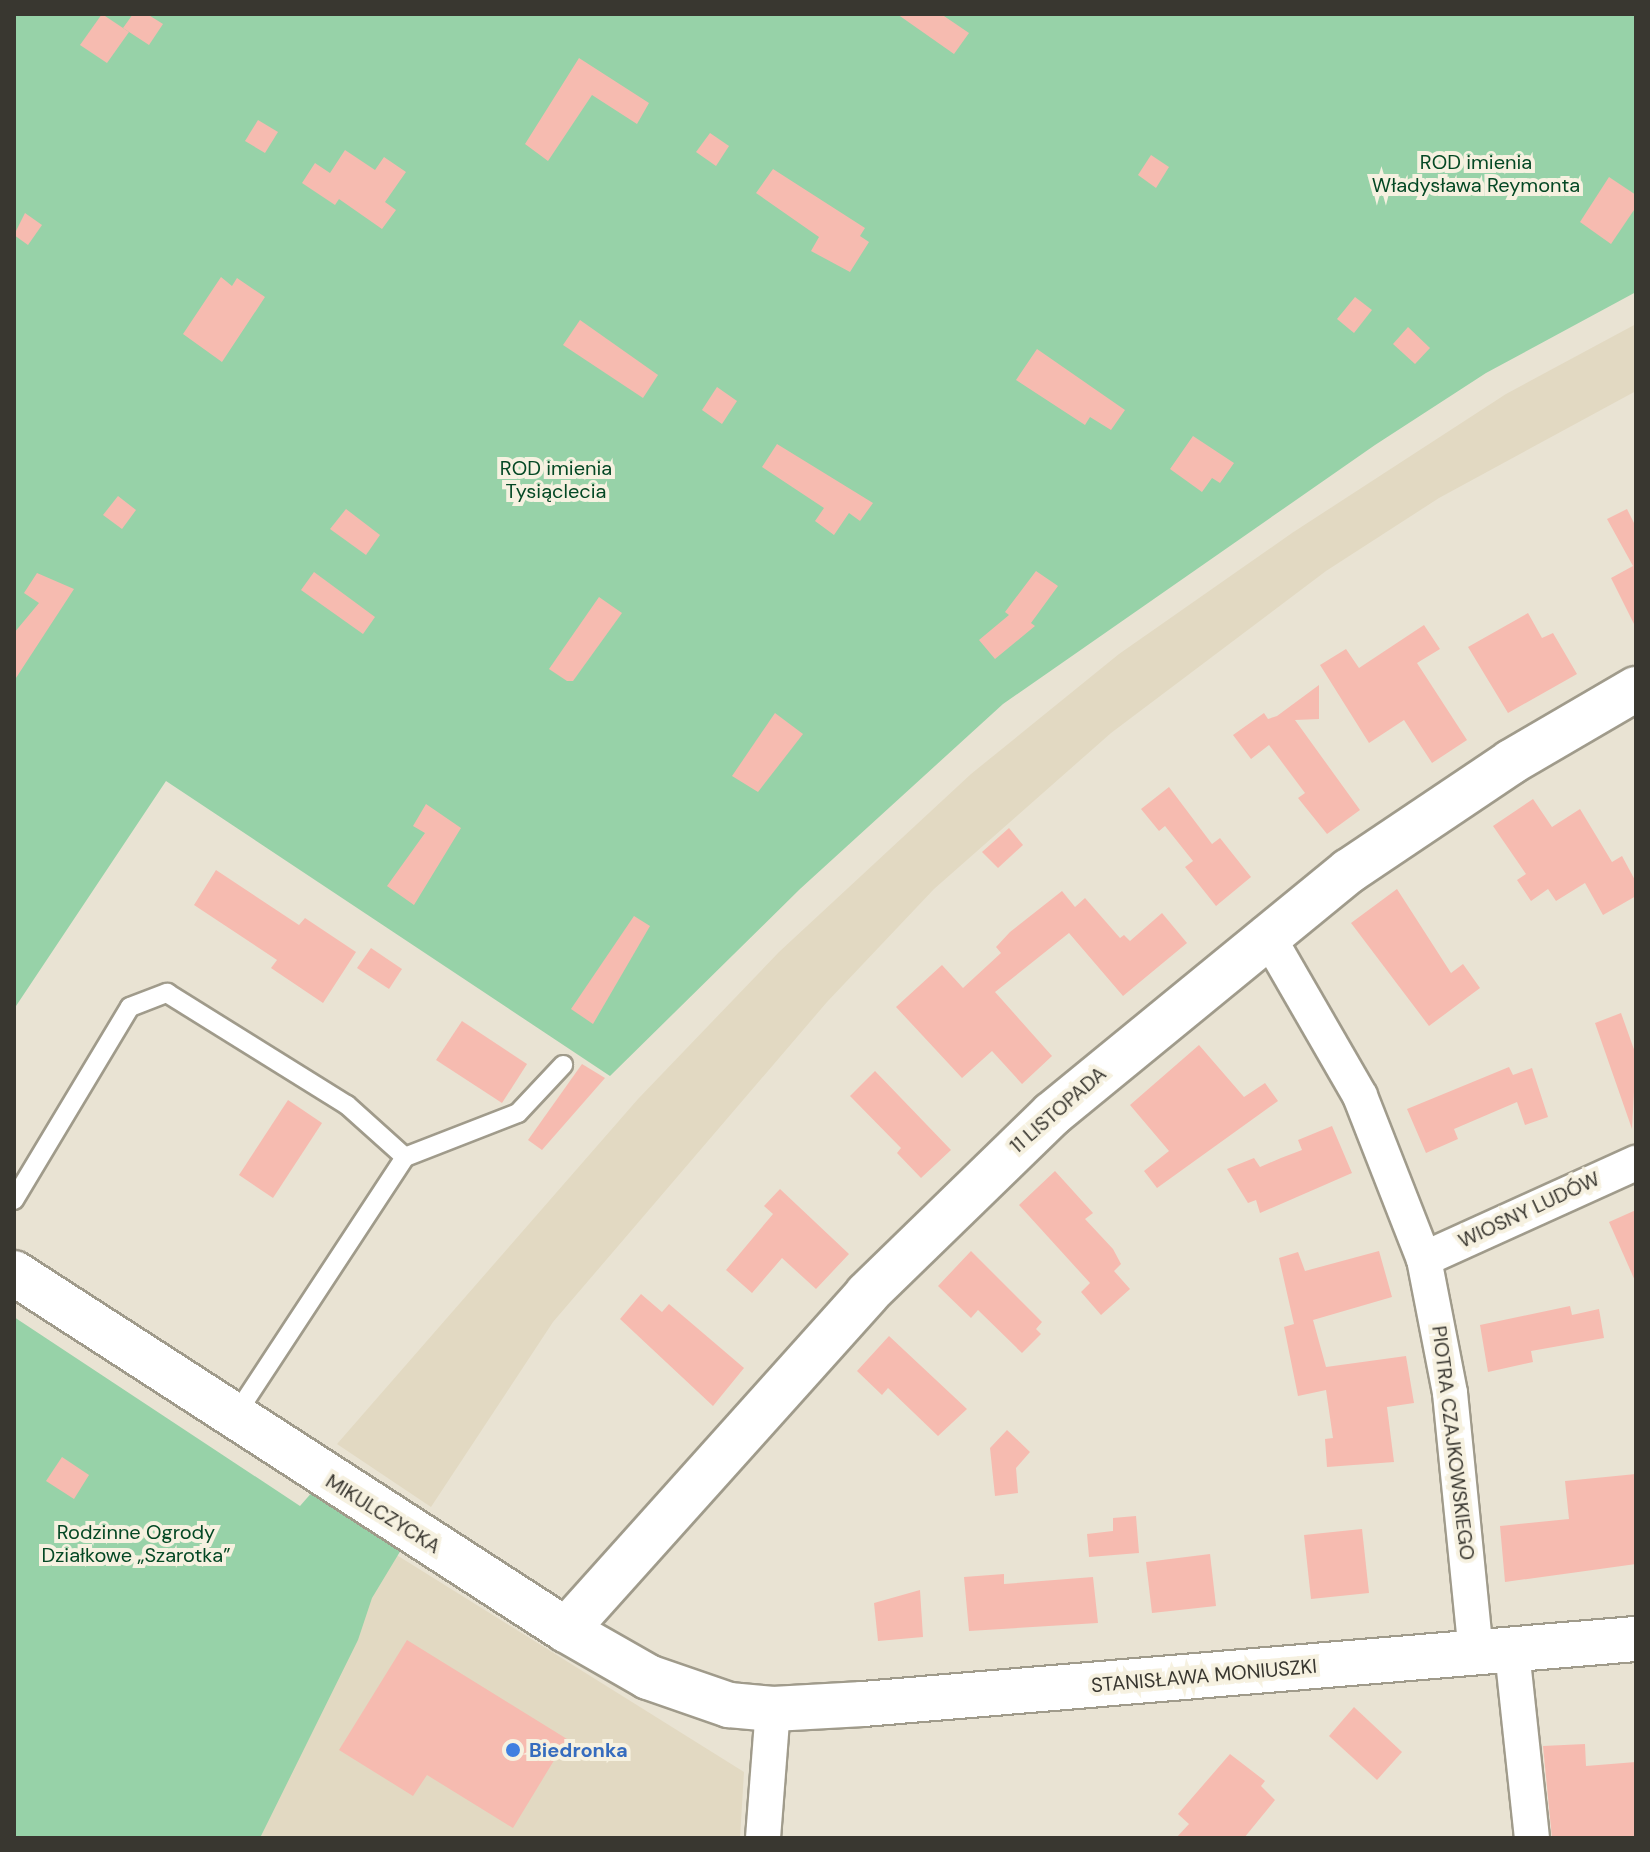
<!DOCTYPE html>
<meta charset="utf-8">
<style>
body{margin:0}
#map{position:relative;width:1650px;height:1852px;overflow:hidden;background:#e9e3d3;font-family:"DM Sans",sans-serif}
div>[style]{position:absolute}
[style*='--x']{left:calc(var(--x)*1px);top:calc(var(--y)*1px);width:calc(var(--w)*1px);rotate:calc(var(--a)*1deg)}
.built>*{inset:0;background:#e2d9c2}
.green>*{inset:0;background:#97d2a8}
.building>*{inset:0;background:#f6bbb0}
.roads{filter:drop-shadow(2px 0 #a09b8b) drop-shadow(-2px 0 #a09b8b) drop-shadow(0 2px #a09b8b) drop-shadow(0 -2px #a09b8b)}
.service>*{height:18px;margin:-9px;padding:0 9px;transform-origin:9px;border-radius:9px;background:#fff}
.minor>*{height:34px;margin:-17px;padding:0 17px;transform-origin:17px;border-radius:17px;background:#fff}
.tertiary>*{height:44px;margin:-22px;padding:0 22px;transform-origin:22px;border-radius:22px;background:#fff}
.dots>*{width:22px;height:22px;translate:-50% -50%;box-sizing:border-box;border:4px solid #f6f1e0;border-radius:50%}
span{translate:-50% -50%;white-space:nowrap;text-align:center;line-height:1.15;-webkit-text-stroke:8px #f6f1e0;paint-order:stroke}
.park-label{font-size:20px;color:#044824}
.street-label{font-size:20px;color:#393730}
.shop-label{font-size:20px;color:#366cbe;font-weight:700}
.left{translate:0 -50%;text-align:left}
.frame{position:absolute;inset:0;border:16px solid #393730;pointer-events:none}
</style>
<div id="map">
<div class="built">
<i style="clip-path:polygon(1636px 324px,1636px 391px,1439px 498px,1326px 571px,1111px 733px,934px 889px,827px 1002px,553px 1322px,431px 1507px,337px 1444px,638px 1099px,779px 952px,971px 774px,1119px 654px,1292px 533px,1506px 394px)"></i>
<i style="clip-path:polygon(387px 1549px,744px 1772px,740px 1838px,223px 1838px)"></i>
</div>
<div class="green">
<i style="clip-path:polygon(14px 14px,1636px 14px,1636px 292px,1486px 373px,1375px 445px,1003px 704px,800px 889px,610px 1076px,166px 781px,14px 1009px)"></i>
<i style="clip-path:polygon(14px 1317px,300px 1506px,314px 1490px,401px 1550px,372px 1598px,358px 1640px,260px 1838px,14px 1838px)"></i>
</div>
<div class="building">
<i style="clip-path:polygon(102px 14px,129px 32px,107px 63px,80px 45px)"></i>
<i style="clip-path:polygon(133px 14px,147px 14px,163px 24px,149px 45px,123px 28px)"></i>
<i style="clip-path:polygon(897px 14px,941px 14px,969px 33px,954px 54px)"></i>
<i style="clip-path:polygon(579px 58px,649px 103px,637px 124px,592px 95px,548px 161px,525px 144px)"></i>
<i style="clip-path:polygon(258px 120px,278px 132px,265px 153px,245px 141px)"></i>
<i style="clip-path:polygon(710px 133px,729px 146px,716px 166px,696px 152px)"></i>
<i style="clip-path:polygon(345px 150px,375px 170px,384px 157px,406px 172px,385px 202px,396px 210px,382px 229px,339px 199px,335px 205px,302px 183px,315px 163px,330px 173px)"></i>
<i style="clip-path:polygon(1151px 155px,1169px 167px,1156px 188px,1138px 175px)"></i>
<i style="clip-path:polygon(773px 169px,865px 228px,860px 236px,869px 242px,850px 272px,811px 251px,819px 237px,756px 193px)"></i>
<i style="clip-path:polygon(1609px 177px,1636px 195px,1636px 207px,1611px 244px,1580px 222px)"></i>
<i style="clip-path:polygon(25px 213px,42px 225px,28px 245px,14px 235px)"></i>
<i style="clip-path:polygon(221px 277px,232px 286px,237px 278px,265px 297px,222px 362px,183px 334px)"></i>
<i style="clip-path:polygon(1355px 297px,1372px 310px,1354px 333px,1337px 319px)"></i>
<i style="clip-path:polygon(580px 320px,658px 375px,643px 398px,563px 345px)"></i>
<i style="clip-path:polygon(1408px 327px,1430px 348px,1415px 364px,1393px 344px)"></i>
<i style="clip-path:polygon(1037px 349px,1125px 410px,1111px 430px,1090px 417px,1085px 425px,1016px 380px)"></i>
<i style="clip-path:polygon(717px 387px,737px 401px,722px 424px,702px 410px)"></i>
<i style="clip-path:polygon(1193px 436px,1234px 463px,1220px 483px,1212px 478px,1202px 492px,1170px 469px)"></i>
<i style="clip-path:polygon(777px 444px,873px 503px,860px 521px,849px 513px,834px 535px,815px 521px,824px 508px,762px 467px)"></i>
<i style="clip-path:polygon(118px 496px,136px 510px,122px 529px,103px 515px)"></i>
<i style="clip-path:polygon(346px 509px,380px 535px,366px 555px,330px 529px)"></i>
<i style="clip-path:polygon(1627px 509px,1636px 527px,1636px 628px,1611px 578px,1633px 566px,1607px 519px)"></i>
<i style="clip-path:polygon(1036px 571px,1058px 586px,1031px 623px,1035px 626px,995px 659px,979px 640px,1009px 615px,1005px 612px)"></i>
<i style="clip-path:polygon(314px 572px,375px 617px,363px 634px,301px 590px)"></i>
<i style="clip-path:polygon(37px 573px,74px 589px,14px 681px,14px 633px,39px 603px,24px 593px)"></i>
<i style="clip-path:polygon(599px 597px,622px 613px,573px 681px,567px 681px,549px 669px)"></i>
<i style="clip-path:polygon(1528px 613px,1542px 638px,1553px 633px,1577px 674px,1508px 713px,1468px 647px)"></i>
<i style="clip-path:polygon(1424px 625px,1440px 649px,1417px 663px,1467px 740px,1432px 763px,1404px 720px,1369px 743px,1320px 665px,1346px 649px,1359px 668px)"></i>
<i style="clip-path:polygon(1319px 685px,1319px 719px,1295px 720px,1360px 810px,1327px 834px,1298px 798px,1305px 793px,1269px 745px,1251px 759px,1233px 735px,1264px 713px,1268px 719px,1277px 716px)"></i>
<i style="clip-path:polygon(775px 713px,803px 734px,758px 792px,732px 776px)"></i>
<i style="clip-path:polygon(1169px 787px,1212px 844px,1220px 838px,1251px 877px,1216px 906px,1185px 867px,1193px 861px,1165px 826px,1159px 831px,1141px 809px)"></i>
<i style="clip-path:polygon(1533px 799px,1552px 827px,1580px 809px,1612px 862px,1622px 856px,1636px 882px,1636px 896px,1603px 915px,1585px 883px,1556px 901px,1548px 889px,1531px 901px,1517px 880px,1526px 874px,1493px 826px)"></i>
<i style="clip-path:polygon(426px 804px,461px 828px,414px 905px,387px 886px,425px 833px,413px 826px)"></i>
<i style="clip-path:polygon(1009px 828px,1023px 845px,998px 868px,982px 852px)"></i>
<i style="clip-path:polygon(216px 870px,299px 925px,305px 918px,356px 952px,323px 1003px,271px 968px,277px 960px,194px 905px)"></i>
<i style="clip-path:polygon(1397px 889px,1451px 973px,1463px 964px,1480px 988px,1429px 1026px,1351px 923px)"></i>
<i style="clip-path:polygon(1062px 891px,1075px 907px,1085px 898px,1120px 938px,1124px 935px,1130px 941px,1162px 913px,1187px 943px,1123px 996px,1069px 933px,995px 992px,1052px 1056px,1022px 1084px,992px 1051px,962px 1078px,896px 1007px,942px 965px,963px 988px,1001px 953px,996px 947px,1010px 932px)"></i>
<i style="clip-path:polygon(634px 916px,650px 926px,593px 1024px,571px 1009px)"></i>
<i style="clip-path:polygon(371px 948px,402px 969px,389px 989px,357px 968px)"></i>
<i style="clip-path:polygon(1621px 1013px,1636px 1055px,1632px 1129px,1595px 1023px)"></i>
<i style="clip-path:polygon(462px 1021px,527px 1064px,502px 1103px,436px 1060px)"></i>
<i style="clip-path:polygon(1199px 1045px,1244px 1097px,1265px 1083px,1278px 1101px,1157px 1188px,1144px 1171px,1169px 1151px,1130px 1105px)"></i>
<i style="clip-path:polygon(582px 1064px,605px 1078px,542px 1150px,528px 1140px)"></i>
<i style="clip-path:polygon(1509px 1067px,1513px 1075px,1532px 1068px,1548px 1117px,1525px 1125px,1517px 1102px,1454px 1129px,1458px 1139px,1426px 1153px,1407px 1109px)"></i>
<i style="clip-path:polygon(875px 1071px,951px 1150px,921px 1178px,897px 1153px,901px 1148px,850px 1096px)"></i>
<i style="clip-path:polygon(288px 1100px,322px 1123px,273px 1198px,239px 1175px)"></i>
<i style="clip-path:polygon(1332px 1126px,1352px 1173px,1260px 1213px,1256px 1200px,1248px 1203px,1227px 1169px,1254px 1158px,1260px 1167px,1281px 1158px,1302px 1150px,1298px 1140px)"></i>
<i style="clip-path:polygon(1055px 1171px,1093px 1213px,1085px 1219px,1113px 1249px,1121px 1264px,1114px 1271px,1130px 1289px,1101px 1315px,1081px 1292px,1090px 1283px,1019px 1205px)"></i>
<i style="clip-path:polygon(780px 1189px,849px 1254px,816px 1289px,782px 1258px,752px 1293px,726px 1270px,773px 1214px,764px 1206px)"></i>
<i style="clip-path:polygon(1636px 1210px,1636px 1283px,1609px 1222px)"></i>
<i style="clip-path:polygon(971px 1251px,1042px 1322px,1036px 1329px,1041px 1334px,1022px 1353px,978px 1310px,971px 1318px,938px 1286px)"></i>
<i style="clip-path:polygon(1379px 1251px,1392px 1297px,1313px 1320px,1326px 1367px,1406px 1356px,1414px 1403px,1387px 1407px,1394px 1462px,1327px 1467px,1325px 1439px,1333px 1438px,1326px 1390px,1298px 1396px,1284px 1327px,1294px 1324px,1279px 1258px,1298px 1252px,1305px 1271px)"></i>
<i style="clip-path:polygon(641px 1294px,662px 1312px,669px 1304px,744px 1368px,713px 1406px,620px 1319px)"></i>
<i style="clip-path:polygon(1570px 1306px,1572px 1315px,1599px 1309px,1604px 1338px,1531px 1351px,1533px 1362px,1488px 1372px,1480px 1325px)"></i>
<i style="clip-path:polygon(889px 1336px,967px 1409px,938px 1436px,888px 1388px,882px 1395px,857px 1371px)"></i>
<i style="clip-path:polygon(1007px 1430px,1030px 1452px,1016px 1468px,1018px 1493px,995px 1496px,990px 1448px)"></i>
<i style="clip-path:polygon(62px 1457px,89px 1475px,74px 1499px,46px 1481px)"></i>
<i style="clip-path:polygon(1636px 1474px,1636px 1564px,1505px 1582px,1500px 1526px,1569px 1519px,1565px 1481px)"></i>
<i style="clip-path:polygon(1136px 1516px,1139px 1553px,1089px 1557px,1087px 1534px,1113px 1531px,1113px 1518px)"></i>
<i style="clip-path:polygon(1362px 1529px,1369px 1593px,1311px 1599px,1304px 1535px)"></i>
<i style="clip-path:polygon(1210px 1554px,1216px 1606px,1152px 1613px,1146px 1562px)"></i>
<i style="clip-path:polygon(1004px 1574px,1004px 1584px,1093px 1577px,1098px 1623px,969px 1631px,964px 1577px)"></i>
<i style="clip-path:polygon(920px 1590px,923px 1637px,878px 1641px,874px 1603px)"></i>
<i style="clip-path:polygon(407px 1640px,567px 1739px,513px 1828px,427px 1775px,413px 1796px,339px 1750px)"></i>
<i style="clip-path:polygon(1354px 1707px,1402px 1752px,1377px 1780px,1329px 1736px)"></i>
<i style="clip-path:polygon(1585px 1744px,1586px 1766px,1636px 1762px,1636px 1838px,1552px 1838px,1543px 1746px)"></i>
<i style="clip-path:polygon(1230px 1754px,1265px 1781px,1261px 1786px,1275px 1800px,1244px 1838px,1176px 1838px,1189px 1824px,1178px 1814px)"></i>
</div>
<div class="roads">
<div class="service">
<i style="--x:14;--y:1200;--w:225;--a:-59"></i>
<i style="--x:130;--y:1007;--w:40;--a:-21"></i>
<i style="--x:167;--y:993;--w:212;--a:31.9"></i>
<i style="--x:347;--y:1105;--w:78;--a:41.9"></i>
<i style="--x:235;--y:1416;--w:310;--a:-56.7"></i>
<i style="--x:405;--y:1157;--w:121;--a:-21.3"></i>
<i style="--x:518;--y:1113;--w:66;--a:-46.8"></i>
</div>
<div class="minor">
<i style="--x:1266;--y:933;--w:188;--a:60"></i>
<i style="--x:1360;--y:1096;--w:175;--a:68.6"></i>
<i style="--x:1424;--y:1259;--w:136;--a:79"></i>
<i style="--x:1450;--y:1393;--w:262;--a:84.3"></i>
<i style="--x:1424;--y:1259;--w:233;--a:-24.4"></i>
<i style="--x:1512;--y:1651;--w:188;--a:83.9"></i>
<i style="--x:763;--y:1838;--w:129;--a:-85.6"></i>
</div>
<div class="tertiary">
<i style="--x:14;--y:1273;--w:657;--a:32.89"></i>
<i style="--x:566;--y:1630;--w:95;--a:29.8"></i>
<i style="--x:648;--y:1677;--w:86;--a:19.1"></i>
<i style="--x:729;--y:1705;--w:44;--a:5.2"></i>
<i style="--x:773;--y:1709;--w:90;--a:-3.2"></i>
<i style="--x:863;--y:1704;--w:776;--a:-4.81"></i>
<i style="--x:566;--y:1630;--w:451;--a:-48.1"></i>
<i style="--x:867;--y:1294;--w:258;--a:-44.2"></i>
<i style="--x:1052;--y:1114;--w:384;--a:-39.3"></i>
<i style="--x:1349;--y:871;--w:195;--a:-33.9"></i>
<i style="--x:1511;--y:762;--w:145;--a:-30.3"></i>
</div>
</div>
<div class="dots">
<i style="left:513px;top:1750px;background:#3f7fe0"></i>
</div>
<div class="park-label">
<span style="left:1476px;top:174px">ROD imienia<br>Władysława Reymonta</span>
<span style="left:556px;top:480px">ROD imienia<br>Tysiąclecia</span>
<span style="left:136px;top:1544px">Rodzinne Ogrody<br>Działkowe „Szarotka”</span>
</div>
<div class="street-label">
<span style="left:1058px;top:1110px;rotate:-41deg">11 LISTOPADA</span>
<span style="left:1529px;top:1210px;rotate:-25deg">WIOSNY LUDÓW</span>
<span style="left:1453px;top:1443px;rotate:83deg">PIOTRA CZAJKOWSKIEGO</span>
<span style="left:383px;top:1514px;rotate:32deg">MIKULCZYCKA</span>
<span style="left:1204px;top:1676px;rotate:-5deg">STANISŁAWA MONIUSZKI</span>
</div>
<div class="shop-label">
<span class="left" style="left:529px;top:1750px">Biedronka</span>
</div>
<div class="frame"></div>
</div>
